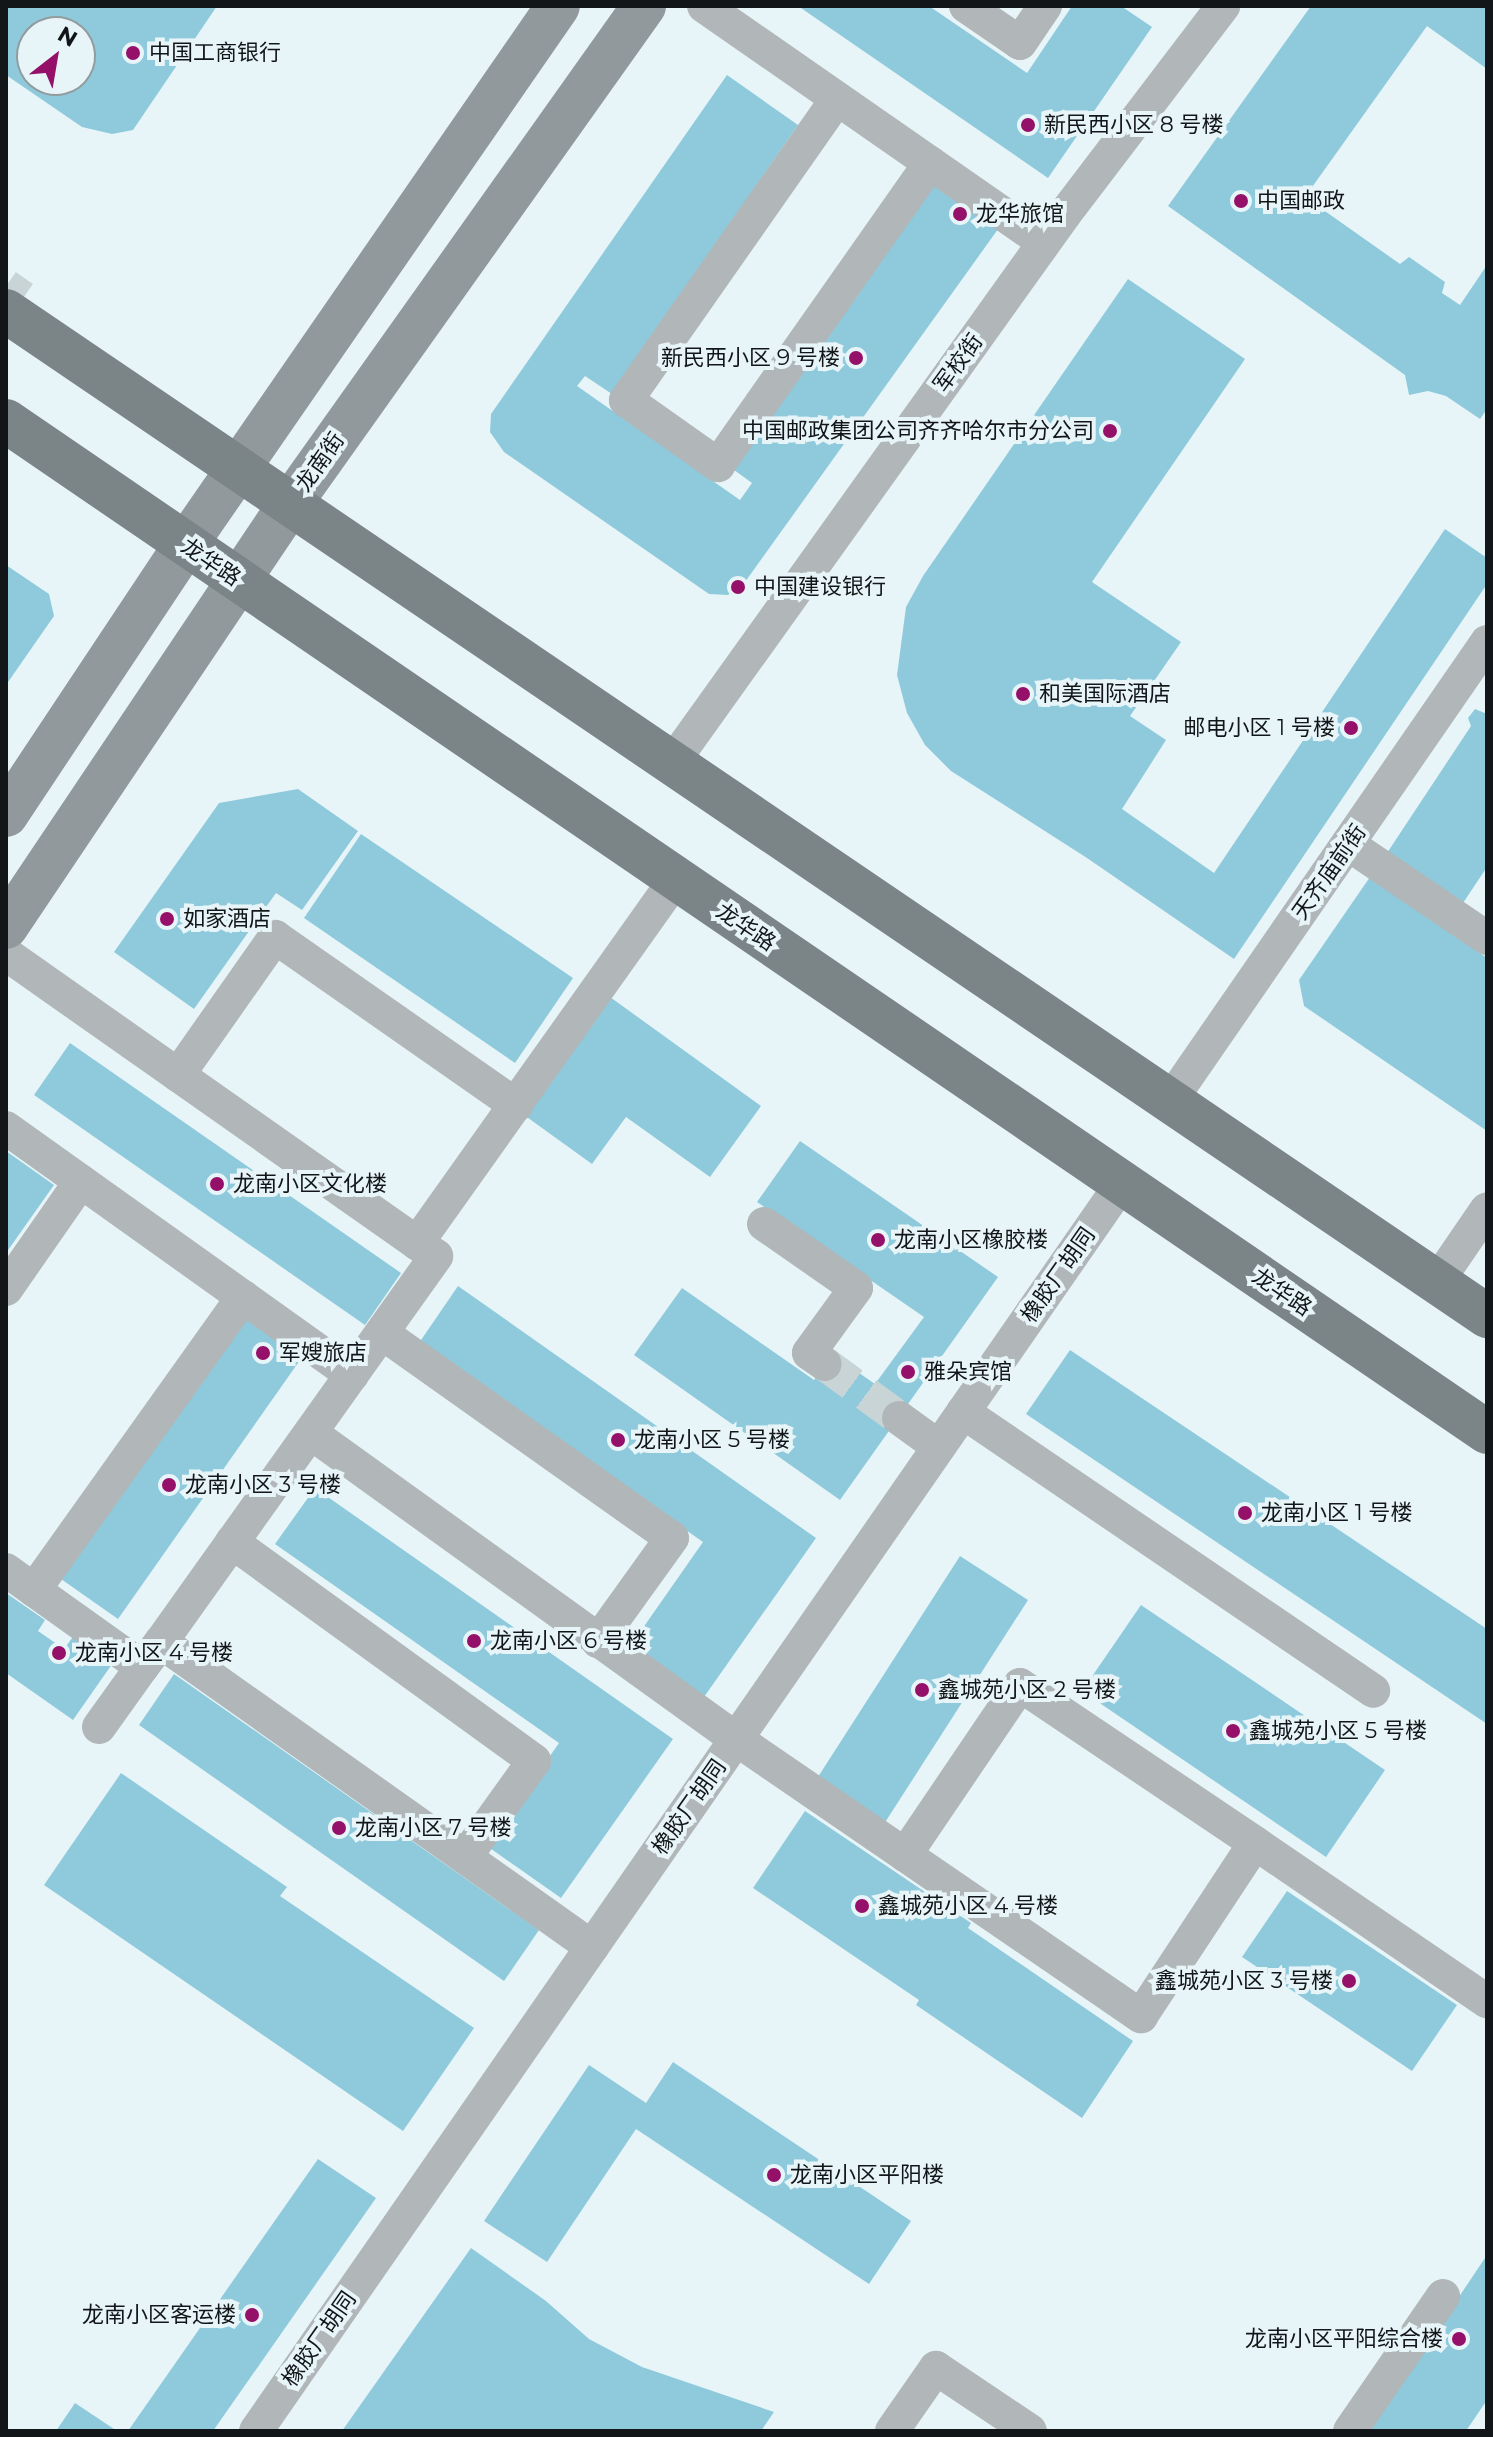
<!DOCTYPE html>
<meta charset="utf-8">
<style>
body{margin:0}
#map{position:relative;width:1493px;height:2437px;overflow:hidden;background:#e8f5f8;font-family:Montserrat,"Noto Sans SC",sans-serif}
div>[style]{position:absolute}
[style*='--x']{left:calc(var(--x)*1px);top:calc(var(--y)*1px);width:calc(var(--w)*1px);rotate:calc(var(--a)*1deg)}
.building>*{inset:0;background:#8ecadc}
.street-tunnel>*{height:34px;margin-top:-17px;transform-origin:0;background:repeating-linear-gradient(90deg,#c8d4d6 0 34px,transparent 0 51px)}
.street>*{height:34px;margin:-17px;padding:0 17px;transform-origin:17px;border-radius:17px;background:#b1b6b8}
.secondary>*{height:44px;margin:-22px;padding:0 22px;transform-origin:22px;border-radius:22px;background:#91999c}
.primary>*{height:44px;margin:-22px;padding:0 22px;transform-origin:22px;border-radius:22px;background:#7b8487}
.dots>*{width:22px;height:22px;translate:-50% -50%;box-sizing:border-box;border:4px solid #e8f5f8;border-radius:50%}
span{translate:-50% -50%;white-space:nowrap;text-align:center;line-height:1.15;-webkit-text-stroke:8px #e8f5f8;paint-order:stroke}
.poi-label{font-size:22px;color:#121618}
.left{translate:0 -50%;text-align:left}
.right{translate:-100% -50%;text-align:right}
.street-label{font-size:22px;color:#121618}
.frame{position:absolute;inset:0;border:8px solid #121618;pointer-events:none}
.north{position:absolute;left:16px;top:16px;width:80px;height:80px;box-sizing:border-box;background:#e8f5f8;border:2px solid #929c9e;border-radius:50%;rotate:31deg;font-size:22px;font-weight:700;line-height:32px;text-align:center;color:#121618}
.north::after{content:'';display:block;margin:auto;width:28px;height:36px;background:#951069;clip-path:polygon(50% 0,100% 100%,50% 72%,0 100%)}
</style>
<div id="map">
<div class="building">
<i style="clip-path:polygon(evenodd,6px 6px,217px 6px,133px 130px,112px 134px,82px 127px,6px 75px,6px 6px,32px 32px,80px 32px,80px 80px,32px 80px,32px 32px)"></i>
<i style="clip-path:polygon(798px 6px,929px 6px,1027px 73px,1072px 6px,1121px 6px,1152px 27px,1048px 178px)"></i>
<i style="clip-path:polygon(1311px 6px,1487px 6px,1487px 69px,1427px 26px,1305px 197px,1400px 264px,1409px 257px,1445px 282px,1442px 293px,1460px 305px,1487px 265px,1487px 409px,1480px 419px,1446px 396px,1428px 391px,1409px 395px,1405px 375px,1168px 206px)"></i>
<i style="clip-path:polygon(727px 75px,798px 125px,612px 394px,585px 376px,577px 386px,740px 500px,752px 483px,730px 467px,937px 179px,1001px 225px,745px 582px,728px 595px,709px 594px,504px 452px,490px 432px,491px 414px)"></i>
<i style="clip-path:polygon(1128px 279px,1245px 359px,1092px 582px,1181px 642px,1130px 716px,1166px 740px,1122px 809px,1214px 873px,1445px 529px,1487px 558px,1487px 584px,1234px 959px,1087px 858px,951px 771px,925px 745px,907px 713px,897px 675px,906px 607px,923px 576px)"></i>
<i style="clip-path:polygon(6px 565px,49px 594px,54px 616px,6px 685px)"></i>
<i style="clip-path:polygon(1475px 709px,1487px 714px,1487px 867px,1461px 906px,1385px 856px,1471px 726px,1468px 718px)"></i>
<i style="clip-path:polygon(298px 789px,358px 831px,302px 910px,276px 893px,194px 1009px,114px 952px,219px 803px)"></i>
<i style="clip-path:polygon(361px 834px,573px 978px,515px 1063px,304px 918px)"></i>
<i style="clip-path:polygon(1370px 877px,1487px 958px,1487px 1131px,1304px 1006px,1299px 980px)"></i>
<i style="clip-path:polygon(610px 997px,761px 1106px,710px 1177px,626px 1117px,592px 1164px,524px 1115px)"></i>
<i style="clip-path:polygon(70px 1043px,401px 1273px,365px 1325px,34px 1095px)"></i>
<i style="clip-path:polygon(800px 1141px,998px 1277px,840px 1500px,634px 1355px,682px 1288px,814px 1380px,832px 1354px,875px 1384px,924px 1317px,757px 1202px)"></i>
<i style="clip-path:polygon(6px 1151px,54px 1185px,6px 1253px)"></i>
<i style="clip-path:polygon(458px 1286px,816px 1538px,704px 1697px,631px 1645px,703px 1542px,419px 1343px)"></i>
<i style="clip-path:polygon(248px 1313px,305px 1353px,118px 1619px,61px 1579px)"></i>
<i style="clip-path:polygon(1070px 1350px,1487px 1629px,1487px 1724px,1026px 1414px)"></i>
<i style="clip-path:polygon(315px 1488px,673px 1739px,561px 1898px,487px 1846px,559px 1743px,275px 1544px)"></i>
<i style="clip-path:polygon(960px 1556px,1028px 1600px,884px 1824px,816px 1780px)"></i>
<i style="clip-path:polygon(6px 1593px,45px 1620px,38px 1631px,64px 1649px,78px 1630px,117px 1657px,73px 1720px,6px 1673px)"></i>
<i style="clip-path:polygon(1141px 1605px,1385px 1770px,1326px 1857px,1082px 1691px)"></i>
<i style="clip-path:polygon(174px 1674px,539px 1930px,504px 1981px,139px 1725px)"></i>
<i style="clip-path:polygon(121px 1773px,287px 1887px,280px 1896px,474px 2028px,403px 2131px,44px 1885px)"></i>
<i style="clip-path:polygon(805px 1811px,971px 1923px,968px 1928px,1133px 2041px,1082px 2118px,916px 2005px,919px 2000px,753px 1888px)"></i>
<i style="clip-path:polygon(1287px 1891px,1457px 2005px,1412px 2071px,1242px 1957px)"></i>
<i style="clip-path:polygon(673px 2062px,911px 2221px,869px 2284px,636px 2129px,547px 2262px,484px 2221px,589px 2065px,646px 2103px)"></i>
<i style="clip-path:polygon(318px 2159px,376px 2198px,213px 2431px,128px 2431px)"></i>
<i style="clip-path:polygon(471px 2248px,546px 2301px,589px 2339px,642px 2367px,774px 2412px,761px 2431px,342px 2431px)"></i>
<i style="clip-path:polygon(1487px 2255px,1487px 2400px,1466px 2431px,1369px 2431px)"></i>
<i style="clip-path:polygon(75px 2403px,117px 2431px,56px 2431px)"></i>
</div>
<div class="street-tunnel">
<i style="--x:6;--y:286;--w:21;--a:35"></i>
<i style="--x:23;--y:298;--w:31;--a:123"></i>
<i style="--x:825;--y:1364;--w:92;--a:36.1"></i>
</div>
<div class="street">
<i style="--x:704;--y:6;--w:414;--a:34.8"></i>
<i style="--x:966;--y:6;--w:65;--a:34.4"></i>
<i style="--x:1020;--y:43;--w:45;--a:-56"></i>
<i style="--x:837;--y:99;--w:368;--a:125"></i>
<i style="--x:626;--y:400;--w:113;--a:35.2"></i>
<i style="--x:718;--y:465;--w:369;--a:-54.9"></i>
<i style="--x:672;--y:763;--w:674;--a:-54.42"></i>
<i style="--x:1064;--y:215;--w:263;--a:-52.7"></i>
<i style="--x:1348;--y:844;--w:168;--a:34.1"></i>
<i style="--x:6;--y:954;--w:502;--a:35.11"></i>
<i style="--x:178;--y:1075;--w:169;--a:-54.9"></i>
<i style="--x:275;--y:937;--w:294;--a:34.9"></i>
<i style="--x:1170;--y:1101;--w:558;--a:-55.37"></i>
<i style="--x:6;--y:1128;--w:425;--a:35.5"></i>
<i style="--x:764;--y:1224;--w:112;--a:34.8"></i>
<i style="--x:856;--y:1288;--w:80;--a:125.9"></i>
<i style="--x:809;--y:1353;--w:19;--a:35"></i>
<i style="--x:1437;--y:1282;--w:88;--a:-55.6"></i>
<i style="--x:6;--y:1289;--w:131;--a:-55.2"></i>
<i style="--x:382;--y:1333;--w:355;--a:35.3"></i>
<i style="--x:672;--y:1538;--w:127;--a:125.7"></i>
<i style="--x:963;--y:1412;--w:496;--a:34.2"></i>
<i style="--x:899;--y:1418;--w:49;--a:35.9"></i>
<i style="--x:311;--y:1433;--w:524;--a:35.75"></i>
<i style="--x:736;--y:1739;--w:491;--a:34.4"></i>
<i style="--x:1141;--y:2016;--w:207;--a:-56.6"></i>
<i style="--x:1255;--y:1843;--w:281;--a:34.3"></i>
<i style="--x:232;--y:1542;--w:373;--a:35.9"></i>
<i style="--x:534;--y:1761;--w:118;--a:125.7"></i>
<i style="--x:6;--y:1570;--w:167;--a:35.5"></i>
<i style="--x:142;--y:1667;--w:31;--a:-53"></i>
<i style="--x:161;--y:1642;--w:528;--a:35.29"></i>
<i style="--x:34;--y:1590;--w:360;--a:-54.5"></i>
<i style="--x:161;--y:1642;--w:474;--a:-54.5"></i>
<i style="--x:436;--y:1256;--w:23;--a:-146"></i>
<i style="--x:417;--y:1243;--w:447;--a:-54.6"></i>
<i style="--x:99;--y:1727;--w:74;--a:-54.4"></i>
<i style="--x:905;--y:1855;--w:205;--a:-55.9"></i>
<i style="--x:1020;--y:1685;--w:283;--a:33.9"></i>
<i style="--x:256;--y:2431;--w:1519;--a:-55.24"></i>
<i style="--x:892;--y:2431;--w:77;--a:-55.1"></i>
<i style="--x:936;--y:2368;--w:113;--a:33.8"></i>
<i style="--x:1350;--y:2431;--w:164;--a:-55.4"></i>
</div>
<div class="secondary">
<i style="--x:6;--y:815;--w:334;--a:-56.4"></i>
<i style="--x:191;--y:537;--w:645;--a:-55.35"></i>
<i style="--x:6;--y:927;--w:509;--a:-56.12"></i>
<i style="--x:290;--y:504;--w:611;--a:-54.59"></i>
</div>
<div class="primary">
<i style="--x:6;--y:311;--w:1790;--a:34.16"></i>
<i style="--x:6;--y:421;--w:1793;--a:34.32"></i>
</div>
<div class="dots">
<i style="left:133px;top:53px;background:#951069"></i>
<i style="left:1028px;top:125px;background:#951069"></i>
<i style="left:1241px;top:201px;background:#951069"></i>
<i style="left:960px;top:214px;background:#951069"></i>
<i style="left:856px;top:358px;background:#951069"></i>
<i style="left:1110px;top:431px;background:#951069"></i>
<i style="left:738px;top:587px;background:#951069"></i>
<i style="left:1023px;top:694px;background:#951069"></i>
<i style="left:1351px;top:728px;background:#951069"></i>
<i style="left:167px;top:919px;background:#951069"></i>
<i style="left:217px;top:1184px;background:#951069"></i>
<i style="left:878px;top:1240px;background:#951069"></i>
<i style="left:263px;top:1353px;background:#951069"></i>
<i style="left:908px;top:1372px;background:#951069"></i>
<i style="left:618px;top:1440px;background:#951069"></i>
<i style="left:169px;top:1485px;background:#951069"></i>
<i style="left:1245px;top:1513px;background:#951069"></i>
<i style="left:474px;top:1641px;background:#951069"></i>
<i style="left:59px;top:1653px;background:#951069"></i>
<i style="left:922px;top:1690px;background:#951069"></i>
<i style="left:1233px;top:1731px;background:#951069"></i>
<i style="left:339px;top:1828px;background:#951069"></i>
<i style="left:862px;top:1906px;background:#951069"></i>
<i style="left:1349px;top:1981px;background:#951069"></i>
<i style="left:774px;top:2175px;background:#951069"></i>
<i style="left:252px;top:2315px;background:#951069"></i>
<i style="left:1459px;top:2339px;background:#951069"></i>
</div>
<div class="poi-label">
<span class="left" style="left:149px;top:53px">中国工商银行</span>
<span class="left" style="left:1044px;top:125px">新民西小区 8 号楼</span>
<span class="left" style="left:1257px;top:201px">中国邮政</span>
<span class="left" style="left:976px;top:214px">龙华旅馆</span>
<span class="right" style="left:840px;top:358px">新民西小区 9 号楼</span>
<span class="right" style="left:1094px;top:431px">中国邮政集团公司齐齐哈尔市分公司</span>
<span class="left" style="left:754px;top:587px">中国建设银行</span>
<span class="left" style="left:1039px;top:694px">和美国际酒店</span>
<span class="right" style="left:1335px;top:728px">邮电小区 1 号楼</span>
<span class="left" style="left:183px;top:919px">如家酒店</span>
<span class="left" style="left:233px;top:1184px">龙南小区文化楼</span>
<span class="left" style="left:894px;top:1240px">龙南小区橡胶楼</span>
<span class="left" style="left:279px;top:1353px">军嫂旅店</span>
<span class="left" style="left:924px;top:1372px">雅朵宾馆</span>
<span class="left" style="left:634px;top:1440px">龙南小区 5 号楼</span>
<span class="left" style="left:185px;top:1485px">龙南小区 3 号楼</span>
<span class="left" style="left:1261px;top:1513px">龙南小区 1 号楼</span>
<span class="left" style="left:490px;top:1641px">龙南小区 6 号楼</span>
<span class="left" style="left:75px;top:1653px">龙南小区 4 号楼</span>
<span class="left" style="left:938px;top:1690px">鑫城苑小区 2 号楼</span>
<span class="left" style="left:1249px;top:1731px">鑫城苑小区 5 号楼</span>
<span class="left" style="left:355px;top:1828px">龙南小区 7 号楼</span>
<span class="left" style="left:878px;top:1906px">鑫城苑小区 4 号楼</span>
<span class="right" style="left:1333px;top:1981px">鑫城苑小区 3 号楼</span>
<span class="left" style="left:790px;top:2175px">龙南小区平阳楼</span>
<span class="right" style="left:236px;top:2315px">龙南小区客运楼</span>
<span class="right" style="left:1443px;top:2339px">龙南小区平阳综合楼</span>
</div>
<div class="street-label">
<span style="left:958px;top:363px;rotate:-54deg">军校街</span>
<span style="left:320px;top:462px;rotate:-55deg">龙南街</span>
<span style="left:211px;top:562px;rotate:34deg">龙华路</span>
<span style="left:1329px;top:872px;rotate:-55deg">天齐庙前街</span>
<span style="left:746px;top:927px;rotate:34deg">龙华路</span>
<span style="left:1058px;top:1275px;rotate:-55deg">橡胶厂胡同</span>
<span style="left:1282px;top:1292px;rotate:34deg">龙华路</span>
<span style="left:689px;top:1807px;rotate:-55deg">橡胶厂胡同</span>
<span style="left:319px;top:2339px;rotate:-55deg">橡胶厂胡同</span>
</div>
<div class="frame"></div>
<div class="north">N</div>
</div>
